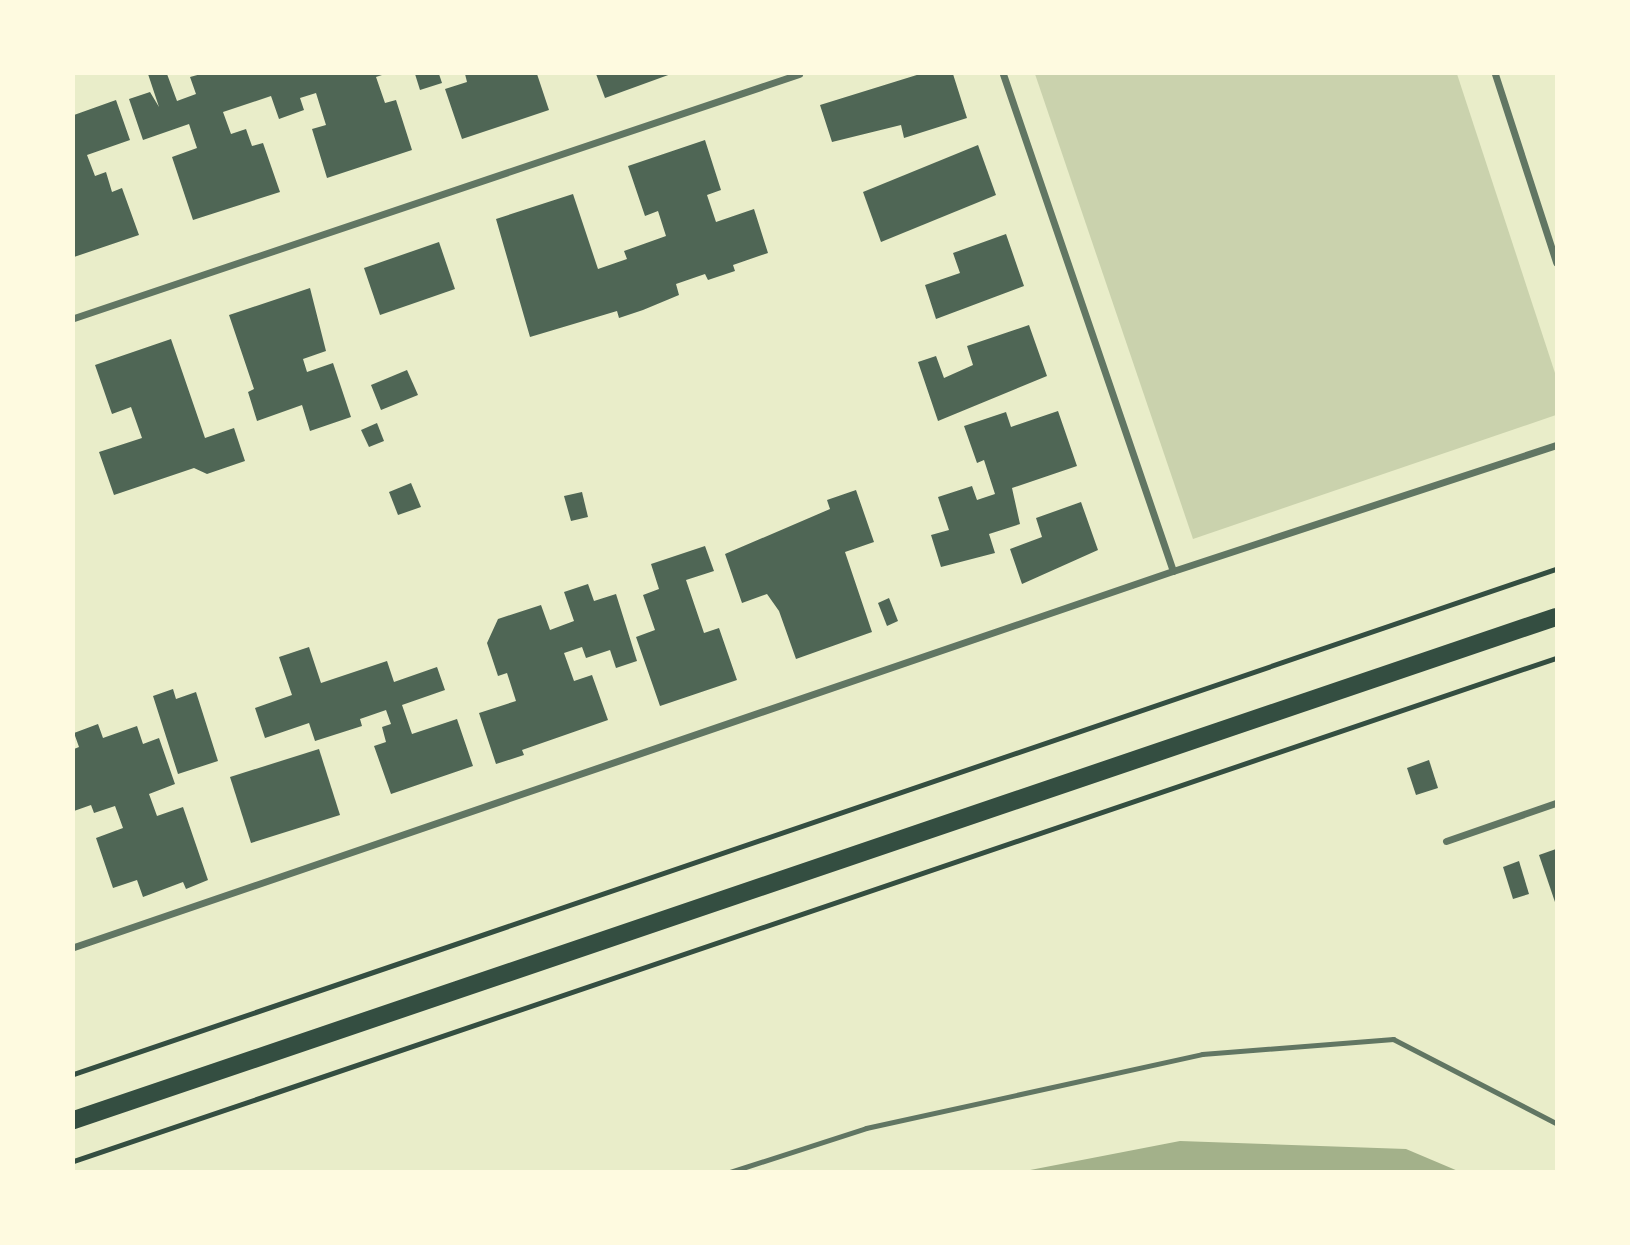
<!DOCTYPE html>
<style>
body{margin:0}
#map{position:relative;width:1630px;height:1245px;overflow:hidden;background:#e9edc9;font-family:"Work Sans",sans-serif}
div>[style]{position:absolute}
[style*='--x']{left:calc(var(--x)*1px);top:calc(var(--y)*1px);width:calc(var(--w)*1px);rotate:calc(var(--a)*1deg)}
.green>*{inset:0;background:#cad2ad}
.water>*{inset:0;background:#a3b18a}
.building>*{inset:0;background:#4f6655}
.path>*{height:4.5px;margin:-2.25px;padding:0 2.25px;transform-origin:2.25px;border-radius:2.25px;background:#344e41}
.service>*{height:5px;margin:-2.5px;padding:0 2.5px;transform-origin:2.5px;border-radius:2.5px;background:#617663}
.minor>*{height:7px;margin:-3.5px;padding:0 3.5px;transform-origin:3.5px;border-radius:3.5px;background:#617663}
.primary>*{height:18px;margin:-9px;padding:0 9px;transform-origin:9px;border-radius:9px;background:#344e41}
span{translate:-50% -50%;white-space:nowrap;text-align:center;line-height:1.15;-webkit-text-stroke:6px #fefae0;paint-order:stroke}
.frame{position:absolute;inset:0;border:75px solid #fefae0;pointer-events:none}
</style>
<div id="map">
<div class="green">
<i style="clip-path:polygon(1035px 74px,1457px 74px,1556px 376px,1556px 415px,1193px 539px)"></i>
</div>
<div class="water">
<i style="clip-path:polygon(1180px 1141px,1406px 1149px,1458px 1171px,1025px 1171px)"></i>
</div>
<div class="building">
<i style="clip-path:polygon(148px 74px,167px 74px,177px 101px,196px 94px,190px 77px,201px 74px,385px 74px,376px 77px,385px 103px,396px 100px,412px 150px,327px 178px,312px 129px,326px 125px,316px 93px,300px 98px,304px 110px,279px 119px,271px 96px,223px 112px,231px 134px,246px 129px,252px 146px,263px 143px,280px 192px,193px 220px,172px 157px,197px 148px,189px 124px,143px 140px,129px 99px,150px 92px,159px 107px)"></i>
<i style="clip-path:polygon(415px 74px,439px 74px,442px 83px,420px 90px)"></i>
<i style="clip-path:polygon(465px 74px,537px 74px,549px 110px,462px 139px,445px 89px,467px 82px)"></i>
<i style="clip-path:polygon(596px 74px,671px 74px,605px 98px)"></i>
<i style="clip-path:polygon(920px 74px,953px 74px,967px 118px,904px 138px,901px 125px,832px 142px,820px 105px)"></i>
<i style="clip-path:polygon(116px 100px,130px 140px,87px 155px,95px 176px,106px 172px,112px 192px,122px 188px,139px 235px,74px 257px,74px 115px)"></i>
<i style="clip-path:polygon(705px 140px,721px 190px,707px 195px,716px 222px,754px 209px,768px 253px,733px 265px,735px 271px,708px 280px,705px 274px,676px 284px,679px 295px,643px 310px,619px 318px,617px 311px,530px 337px,496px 219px,573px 194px,598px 269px,627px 259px,624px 251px,666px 236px,658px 211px,645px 216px,628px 166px)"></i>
<i style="clip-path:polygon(978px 145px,996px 195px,881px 242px,863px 192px)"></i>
<i style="clip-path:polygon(1006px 234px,1024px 286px,936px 319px,925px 285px,960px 273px,953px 253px)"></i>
<i style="clip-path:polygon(439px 242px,455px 289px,380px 315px,364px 268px)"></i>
<i style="clip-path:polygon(310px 288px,326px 351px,303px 359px,307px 372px,333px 363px,351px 417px,310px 431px,302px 405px,257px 421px,248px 392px,254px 389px,229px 315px)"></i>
<i style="clip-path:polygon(1029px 325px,1047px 376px,938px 421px,918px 362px,936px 356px,944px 378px,973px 365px,967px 346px)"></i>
<i style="clip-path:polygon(171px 339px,205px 438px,234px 428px,245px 461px,207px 474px,194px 468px,114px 495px,99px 452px,142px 438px,131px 407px,112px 414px,95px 365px)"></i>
<i style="clip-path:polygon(407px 370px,418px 395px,381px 410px,371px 385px)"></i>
<i style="clip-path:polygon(1058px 411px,1077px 466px,1012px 488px,1020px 524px,989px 534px,995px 553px,941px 567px,931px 535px,949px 530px,938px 497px,972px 486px,977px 500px,995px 494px,984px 460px,977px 463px,964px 426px,1006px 412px,1011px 427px)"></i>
<i style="clip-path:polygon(377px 423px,384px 441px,369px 447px,361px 430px)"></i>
<i style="clip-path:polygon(411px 483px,421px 507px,398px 515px,389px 492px)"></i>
<i style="clip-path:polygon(856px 490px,874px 542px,845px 552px,872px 632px,796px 659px,779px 611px,767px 594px,742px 603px,725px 554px,830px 509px,827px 500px)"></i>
<i style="clip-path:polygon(582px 492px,588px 517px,571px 521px,564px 496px)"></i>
<i style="clip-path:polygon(1081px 502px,1098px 550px,1022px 584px,1010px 549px,1042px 537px,1036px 518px)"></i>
<i style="clip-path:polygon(705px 546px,714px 571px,686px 580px,704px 633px,719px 628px,737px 680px,660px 706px,636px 637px,655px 630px,643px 595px,659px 589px,651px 564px)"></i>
<i style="clip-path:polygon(588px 584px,594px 601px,616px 594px,637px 661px,616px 668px,610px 650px,586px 658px,582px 647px,564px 653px,574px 681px,592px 675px,608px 720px,522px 750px,524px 755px,496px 764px,479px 713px,516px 701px,507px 673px,498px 676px,487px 643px,498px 619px,541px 605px,550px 630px,574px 621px,564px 592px)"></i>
<i style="clip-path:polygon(889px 598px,898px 621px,887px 626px,878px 603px)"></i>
<i style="clip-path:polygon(309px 647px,321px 683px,387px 661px,394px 682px,437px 667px,445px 690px,402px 705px,412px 734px,457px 719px,473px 766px,391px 794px,374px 746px,386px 742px,382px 727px,391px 724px,386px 710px,360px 719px,362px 726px,315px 741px,309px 723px,265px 738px,255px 708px,292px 695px,279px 657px)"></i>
<i style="clip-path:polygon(173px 689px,176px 699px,196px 692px,218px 761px,178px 774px,153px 696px)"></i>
<i style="clip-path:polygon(98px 724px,103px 738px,137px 726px,143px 744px,159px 738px,175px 784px,149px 794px,157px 816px,183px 807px,208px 880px,186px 889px,183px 882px,143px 897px,137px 880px,113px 888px,96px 838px,123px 828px,115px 806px,94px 813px,91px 805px,74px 811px,74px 749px,79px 747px,74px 733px)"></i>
<i style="clip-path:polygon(319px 749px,340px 815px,251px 843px,230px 777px)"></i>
<i style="clip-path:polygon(1429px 760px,1438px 788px,1416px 795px,1407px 768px)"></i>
<i style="clip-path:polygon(1556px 849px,1556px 905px,1539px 855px)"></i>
<i style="clip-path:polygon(1519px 861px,1529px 894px,1513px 899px,1503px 867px)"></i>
</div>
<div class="path">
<i style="--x:74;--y:1074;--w:1566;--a:-18.82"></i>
<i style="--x:74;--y:1161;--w:1565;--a:-18.75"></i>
</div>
<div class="service">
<i style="--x:730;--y:1172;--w:143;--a:-17.9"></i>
<i style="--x:866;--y:1128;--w:344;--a:-12.4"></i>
<i style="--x:1202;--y:1054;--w:192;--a:-4.5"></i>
<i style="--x:1393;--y:1039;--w:183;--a:27.3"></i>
</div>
<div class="minor">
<i style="--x:1003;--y:74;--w:525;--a:71.12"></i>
<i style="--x:1495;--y:74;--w:198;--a:72"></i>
<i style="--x:74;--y:318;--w:765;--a:-18.6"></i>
<i style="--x:1446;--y:841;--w:116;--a:-19.1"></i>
<i style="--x:74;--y:947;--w:1162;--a:-18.89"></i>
<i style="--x:1173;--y:571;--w:403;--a:-18.2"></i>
</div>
<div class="primary">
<i style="--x:74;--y:1120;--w:1565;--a:-18.75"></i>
</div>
<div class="frame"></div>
</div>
